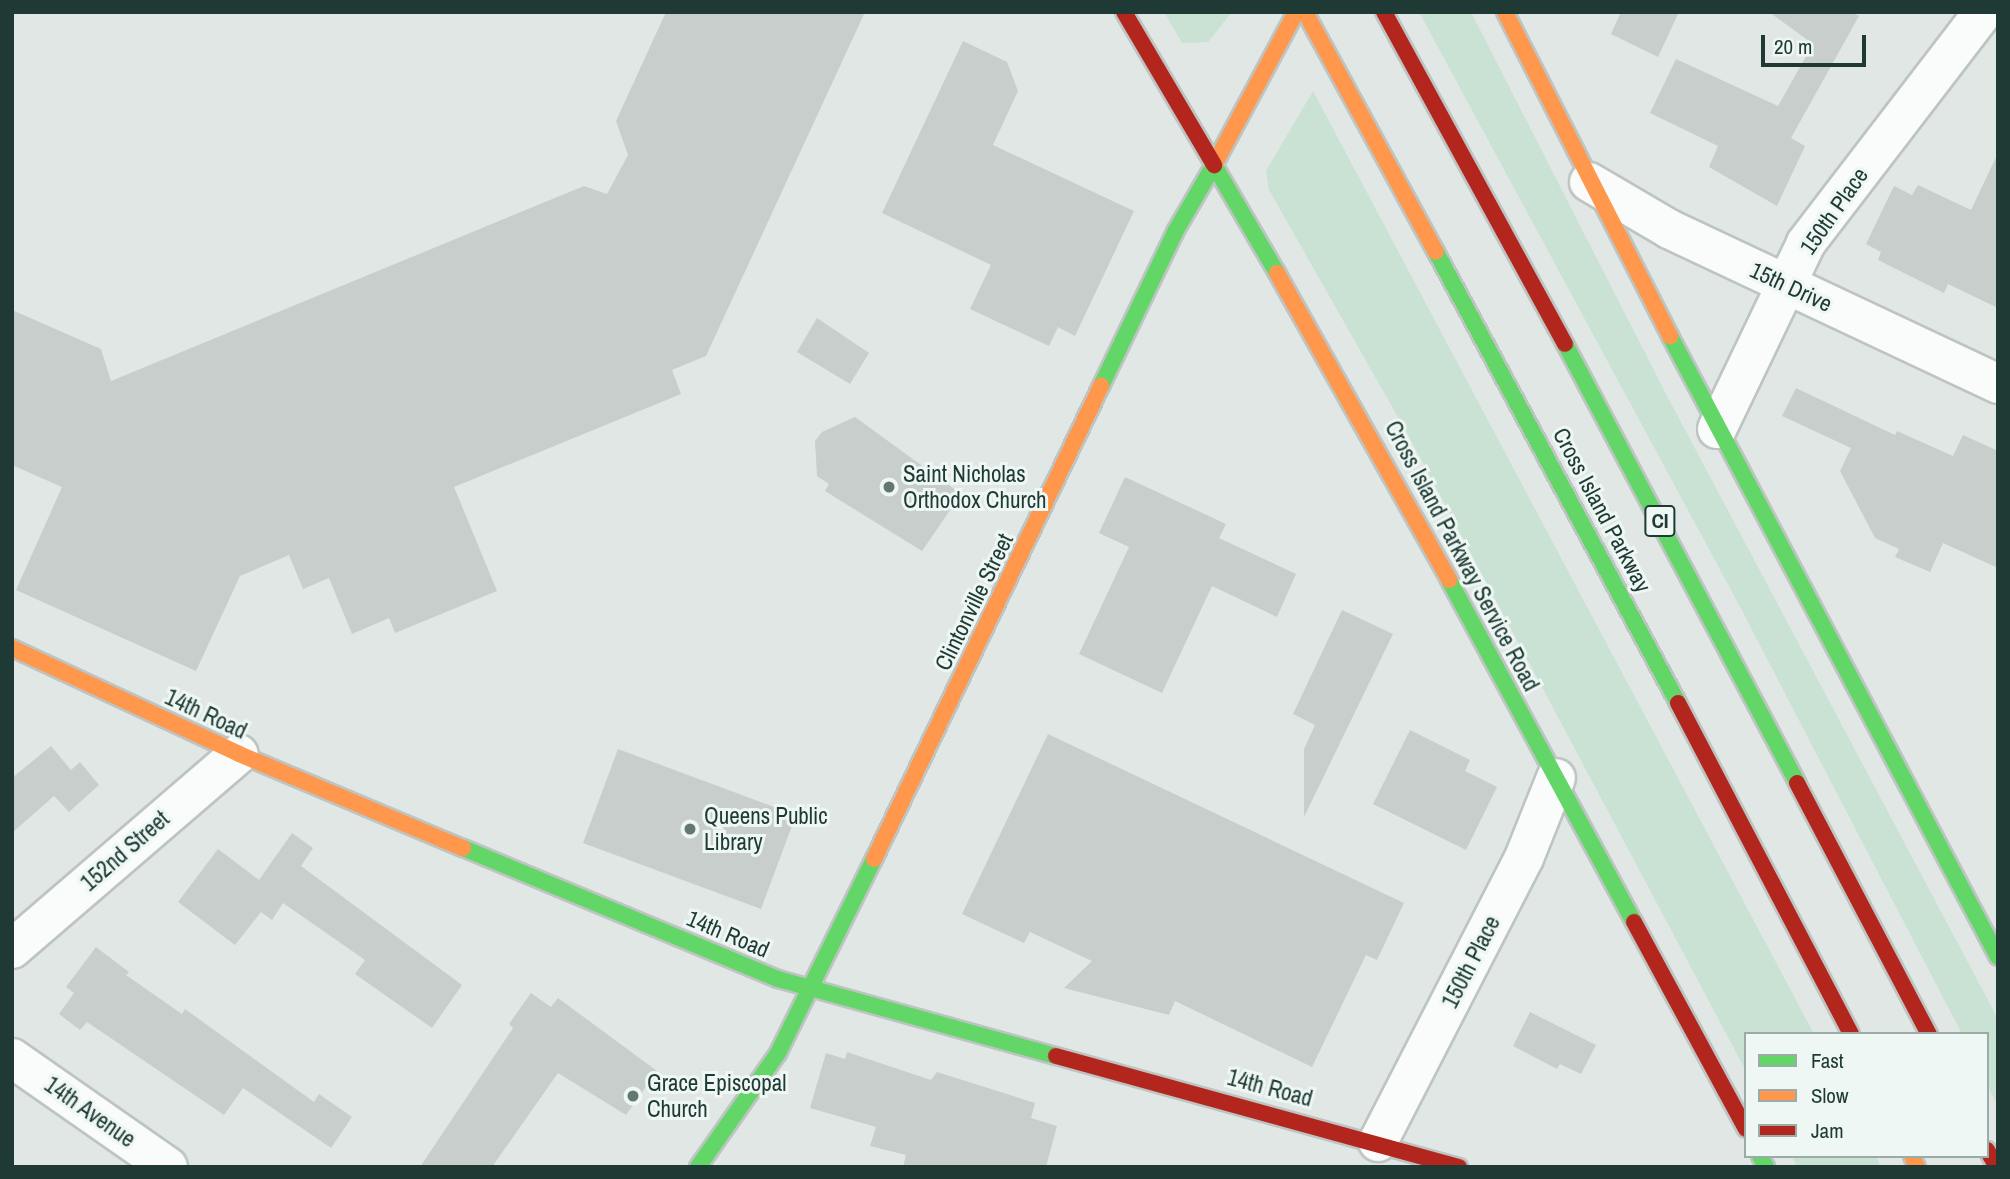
<!DOCTYPE html>
<style>
body{margin:0}
#map{position:relative;width:2010px;height:1179px;overflow:hidden;background:#e1e7e5;font-family:"Archivo Narrow",sans-serif}
div>[style]{position:absolute}
[style*='--x']{left:calc(var(--x)*1px);top:calc(var(--y)*1px);width:calc(var(--w)*1px);rotate:calc(var(--a)*1deg)}
.green>*{inset:0;background:#c9e2d3}
.building>*{inset:0;background:#c8cecc}
.roads{filter:drop-shadow(2px 0 #bec4c2) drop-shadow(-2px 0 #bec4c2) drop-shadow(0 2px #bec4c2) drop-shadow(0 -2px #bec4c2)}
.street>*{height:38px;margin:-19px;padding:0 19px;transform-origin:19px;border-radius:19px;background:#fafbfb}
.fast>*{height:16px;margin:-8px;padding:0 8px;transform-origin:8px;border-radius:8px;background:#63d668}
.slow>*{height:16px;margin:-8px;padding:0 8px;transform-origin:8px;border-radius:8px;background:#ff974d}
.jam>*{height:16px;margin:-8px;padding:0 8px;transform-origin:8px;border-radius:8px;background:#b3261e}
.dots>*{width:19px;height:19px;translate:-50% -50%;box-sizing:border-box;border:4px solid #eef7f3;border-radius:50%}
span{translate:-50% -50%;white-space:nowrap;text-align:center;line-height:1.15;-webkit-text-stroke:6px #eef7f3;paint-order:stroke}
.shield-label span{padding:2px 5px;background:#eef7f3;border:2px solid;border-radius:5px;-webkit-text-stroke-width:0}
.shield-label{font-size:21px;color:#1f3a35;font-weight:700}
.street-label{font-size:23px;color:#1f3a35}
.poi-label{font-size:23px;color:#1f3a35}
.left{translate:0 -50%;text-align:left}
.frame{position:absolute;inset:0;border:14px solid #1f3a35;pointer-events:none}
.legend{position:absolute;left:1744px;top:1032px;width:245px;height:126px;box-sizing:border-box;background:#eef7f3;border:2px solid #9baba7;margin:0;padding:9px 12px;list-style:none;font-size:21px;color:#1f3a35}
.legend li{display:flex;align-items:center;gap:14px;height:35px}
.legend b{width:35px;border:2px solid #9baba7}
.scale{position:absolute;left:1761px;top:35px;width:105px;height:32px;box-sizing:border-box;border:4px solid #1f3a35;border-top:0;padding-left:9px;font-size:21px;line-height:24px;white-space:nowrap;color:#1f3a35;-webkit-text-stroke:5px #eef7f3;paint-order:stroke}
</style>
<div id="map">
<div class="green">
<i style="clip-path:polygon(1164px 12px,1232px 12px,1208px 42px,1182px 43px)"></i>
<i style="clip-path:polygon(1419px 12px,1471px 12px,1665px 392px,1998px 1019px,1998px 1106px,1987px 1085px,1987px 1034px,1962px 1034px,1737px 601px)"></i>
<i style="clip-path:polygon(1313px 91px,1814px 1034px,1746px 1034px,1746px 1071px,1407px 433px,1269px 190px,1266px 171px)"></i>
<i style="clip-path:polygon(1792px 1156px,1876px 1156px,1881px 1167px,1797px 1167px)"></i>
</div>
<div class="building">
<i style="clip-path:polygon(666px 12px,865px 12px,706px 356px,672px 370px,681px 394px,454px 487px,497px 591px,395px 633px,389px 618px,352px 634px,329px 578px,303px 589px,289px 555px,240px 576px,196px 671px,16px 590px,62px 487px,12px 465px,12px 310px,101px 349px,111px 381px,584px 186px,607px 194px,628px 155px,616px 121px)"></i>
<i style="clip-path:polygon(1621px 12px,1679px 12px,1658px 57px,1611px 34px)"></i>
<i style="clip-path:polygon(1769px 12px,1852px 12px,1859px 16px,1791px 138px,1805px 146px,1777px 206px,1709px 167px,1718px 146px,1650px 113px,1676px 59px,1778px 106px,1813px 44px)"></i>
<i style="clip-path:polygon(963px 41px,1007px 62px,1018px 91px,993px 145px,1134px 211px,1075px 336px,1058px 327px,1049px 346px,970px 309px,991px 265px,882px 213px)"></i>
<i style="clip-path:polygon(1998px 153px,1998px 308px,1948px 284px,1944px 293px,1878px 260px,1881px 252px,1866px 244px,1894px 186px,1912px 195px,1918px 185px,1971px 210px)"></i>
<i style="clip-path:polygon(817px 318px,869px 353px,850px 384px,797px 352px)"></i>
<i style="clip-path:polygon(1796px 388px,1895px 435px,1897px 431px,1953px 456px,1963px 435px,1998px 451px,1998px 568px,1943px 543px,1930px 572px,1895px 557px,1899px 549px,1875px 538px,1840px 471px,1851px 448px,1782px 416px)"></i>
<i style="clip-path:polygon(855px 417px,961px 494px,922px 551px,825px 491px,829px 484px,817px 476px,815px 441px,822px 432px)"></i>
<i style="clip-path:polygon(1125px 477px,1226px 524px,1219px 538px,1296px 574px,1277px 617px,1212px 586px,1162px 693px,1079px 654px,1129px 547px,1099px 533px)"></i>
<i style="clip-path:polygon(1342px 610px,1393px 634px,1304px 817px,1304px 749px,1315px 725px,1293px 714px)"></i>
<i style="clip-path:polygon(1410px 730px,1470px 760px,1465px 771px,1497px 787px,1466px 850px,1373px 804px)"></i>
<i style="clip-path:polygon(1048px 734px,1404px 903px,1377px 960px,1366px 955px,1312px 1067px,1175px 1001px,1169px 1015px,1064px 988px,1092px 961px,1030px 932px,1024px 943px,962px 914px)"></i>
<i style="clip-path:polygon(51px 746px,71px 770px,80px 762px,99px 785px,69px 812px,54px 796px,12px 833px,12px 778px)"></i>
<i style="clip-path:polygon(618px 749px,796px 815px,761px 909px,583px 843px)"></i>
<i style="clip-path:polygon(292px 833px,313px 848px,301px 866px,462px 985px,432px 1028px,355px 974px,365px 960px,283px 903px,272px 920px,261px 912px,235px 945px,178px 902px,218px 849px,259px 880px)"></i>
<i style="clip-path:polygon(96px 947px,129px 972px,126px 975px,182px 1014px,185px 1009px,314px 1102px,319px 1094px,352px 1117px,331px 1148px,243px 1088px,224px 1115px,87px 1022px,80px 1030px,59px 1014px,74px 993px,66px 987px)"></i>
<i style="clip-path:polygon(531px 993px,551px 1007px,558px 998px,657px 1071px,626px 1115px,558px 1073px,492px 1167px,420px 1167px,513px 1028px,509px 1024px)"></i>
<i style="clip-path:polygon(1530px 1012px,1596px 1045px,1581px 1074px,1560px 1064px,1557px 1069px,1513px 1046px)"></i>
<i style="clip-path:polygon(847px 1052px,931px 1080px,937px 1072px,1035px 1103px,1031px 1118px,1057px 1126px,1046px 1167px,903px 1167px,906px 1155px,870px 1146px,876px 1127px,810px 1108px,826px 1053px,845px 1059px)"></i>
</div>
<div class="roads">
<div class="street">
<i style="--x:1589;--y:182;--w:93;--a:30.4"></i>
<i style="--x:1669;--y:229;--w:364;--a:25.2"></i>
<i style="--x:1717;--y:429;--w:206;--a:-64.4"></i>
<i style="--x:1806;--y:243;--w:291;--a:-52.5"></i>
<i style="--x:12;--y:949;--w:299;--a:-40.7"></i>
<i style="--x:12;--y:1058;--w:190;--a:34.9"></i>
<i style="--x:1378;--y:1142;--w:319;--a:-62.8"></i>
<i style="--x:1524;--y:858;--w:86;--a:-68.2"></i>
</div>
<div class="fast">
<i style="--x:1436;--y:252;--w:512;--a:61.78"></i>
<i style="--x:1670;--y:336;--w:702;--a:62.16"></i>
<i style="--x:1565;--y:344;--w:497;--a:62.1"></i>
<i style="--x:1101;--y:386;--w:171;--a:-64.3"></i>
<i style="--x:1175;--y:232;--w:78;--a:-59.8"></i>
<i style="--x:1214;--y:165;--w:125;--a:59.7"></i>
<i style="--x:1449;--y:580;--w:389;--a:61.6"></i>
<i style="--x:463;--y:848;--w:341;--a:22.6"></i>
<i style="--x:778;--y:979;--w:288;--a:15.5"></i>
<i style="--x:1760;--y:1156;--w:13;--a:61"></i>
<i style="--x:698;--y:1167;--w:139;--a:-54.9"></i>
<i style="--x:778;--y:1053;--w:216;--a:-63.7"></i>
</div>
<div class="slow">
<i style="--x:1305;--y:12;--w:273;--a:61.4"></i>
<i style="--x:1505;--y:12;--w:364;--a:63"></i>
<i style="--x:1214;--y:165;--w:174;--a:-61.8"></i>
<i style="--x:1277;--y:273;--w:352;--a:60.7"></i>
<i style="--x:12;--y:648;--w:251;--a:25"></i>
<i style="--x:239;--y:754;--w:243;--a:22.8"></i>
<i style="--x:874;--y:859;--w:525;--a:-64.36"></i>
<i style="--x:1912;--y:1156;--w:12;--a:66"></i>
</div>
<div class="jam">
<i style="--x:1124;--y:12;--w:178;--a:59.5"></i>
<i style="--x:1384;--y:12;--w:378;--a:61.4"></i>
<i style="--x:1678;--y:703;--w:373;--a:62.4"></i>
<i style="--x:1797;--y:783;--w:284;--a:62.3"></i>
<i style="--x:1634;--y:922;--w:235;--a:61.6"></i>
<i style="--x:1056;--y:1056;--w:418;--a:15.4"></i>
<i style="--x:1987;--y:1150;--w:20;--a:60"></i>
</div>
</div>
<div class="dots">
<i style="left:889px;top:487px;background:#637773"></i>
<i style="left:690px;top:829px;background:#637773"></i>
<i style="left:633px;top:1096px;background:#637773"></i>
</div>
<div class="shield-label">
<span style="left:1660px;top:521px">CI</span>
</div>
<div class="street-label">
<span style="left:1834px;top:211px;rotate:-55deg">150th Place</span>
<span style="left:1791px;top:287px;rotate:25deg">15th Drive</span>
<span style="left:1602px;top:510px;rotate:62deg">Cross Island Parkway</span>
<span style="left:1462px;top:556px;rotate:62deg">Cross Island Parkway Service Road</span>
<span style="left:974px;top:602px;rotate:-64deg">Clintonville Street</span>
<span style="left:206px;top:714px;rotate:25deg">14th Road</span>
<span style="left:125px;top:851px;rotate:-41deg">152nd Street</span>
<span style="left:728px;top:934px;rotate:23deg">14th Road</span>
<span style="left:1471px;top:962px;rotate:-63deg">150th Place</span>
<span style="left:1270px;top:1088px;rotate:15deg">14th Road</span>
<span style="left:90px;top:1112px;rotate:35deg">14th Avenue</span>
</div>
<div class="poi-label">
<span class="left" style="left:903px;top:487px">Saint Nicholas<br>Orthodox Church</span>
<span class="left" style="left:704px;top:829px">Queens Public<br>Library</span>
<span class="left" style="left:647px;top:1096px">Grace Episcopal<br>Church</span>
</div>
<div class="frame"></div>
<ul class="legend">
<li><b style="height:9px;background:#63d668"></b>Fast</li>
<li><b style="height:9px;background:#ff974d"></b>Slow</li>
<li><b style="height:9px;background:#b3261e"></b>Jam</li>
</ul>
<div class="scale">20 m</div>
</div>
